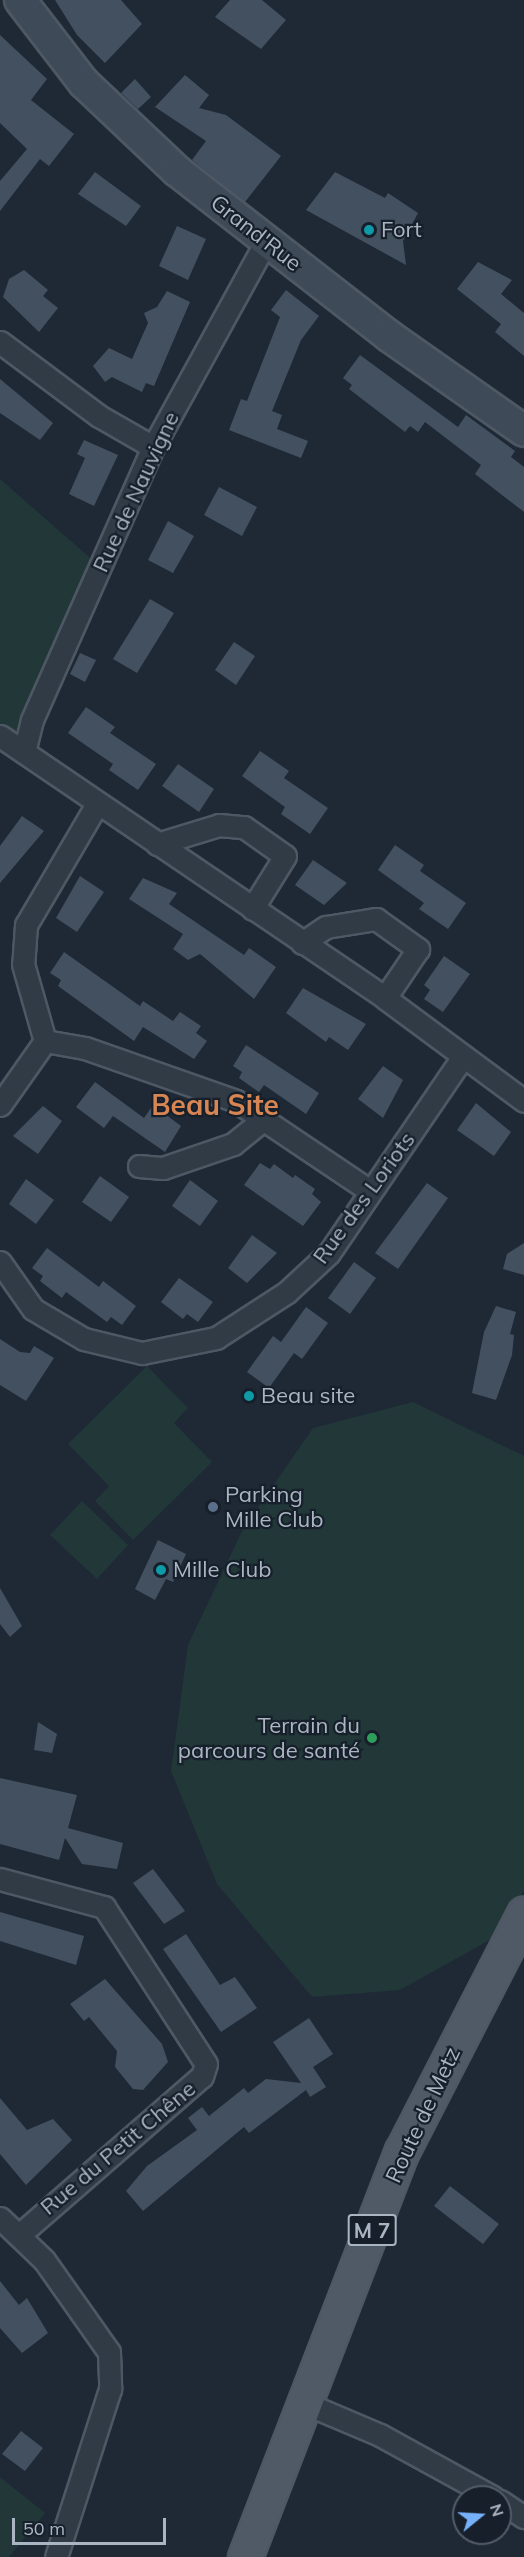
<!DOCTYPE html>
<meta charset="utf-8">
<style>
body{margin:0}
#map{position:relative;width:524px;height:2557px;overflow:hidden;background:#1e2935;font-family:Mulish,sans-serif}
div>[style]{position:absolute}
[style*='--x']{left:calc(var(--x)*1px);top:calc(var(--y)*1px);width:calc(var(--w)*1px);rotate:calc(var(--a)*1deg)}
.green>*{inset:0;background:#213738}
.building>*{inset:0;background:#435060}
.roads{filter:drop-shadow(2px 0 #4e5864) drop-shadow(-2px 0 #4e5864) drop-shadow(0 2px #4e5864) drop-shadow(0 -2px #4e5864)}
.street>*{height:21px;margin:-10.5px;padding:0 10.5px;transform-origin:10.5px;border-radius:10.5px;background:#313b46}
.secondary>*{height:30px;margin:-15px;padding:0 15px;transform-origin:15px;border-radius:15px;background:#3f4a59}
.primary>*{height:33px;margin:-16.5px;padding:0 16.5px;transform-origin:16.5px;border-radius:16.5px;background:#4f5a66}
.dots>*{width:16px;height:16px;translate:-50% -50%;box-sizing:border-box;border:3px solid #17202a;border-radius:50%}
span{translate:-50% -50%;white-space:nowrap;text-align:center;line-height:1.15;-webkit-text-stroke:4.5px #17202a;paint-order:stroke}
.shield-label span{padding:2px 4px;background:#17202a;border:2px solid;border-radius:4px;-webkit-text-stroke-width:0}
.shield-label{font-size:21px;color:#aab5c4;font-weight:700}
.poi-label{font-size:22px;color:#aab5c4}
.left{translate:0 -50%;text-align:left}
.right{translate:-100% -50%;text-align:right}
.street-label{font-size:22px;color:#aab5c4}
.district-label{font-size:28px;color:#d68553;font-weight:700}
.north{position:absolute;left:452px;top:2485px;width:60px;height:60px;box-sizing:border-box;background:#17202a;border:2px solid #525c68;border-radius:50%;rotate:72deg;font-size:16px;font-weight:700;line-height:24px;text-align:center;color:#aab5c4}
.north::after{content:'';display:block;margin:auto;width:21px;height:27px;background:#77b1fc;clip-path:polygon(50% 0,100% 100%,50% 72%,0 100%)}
.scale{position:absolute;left:12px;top:2518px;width:154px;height:27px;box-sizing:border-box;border:3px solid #aab5c4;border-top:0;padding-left:8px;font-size:18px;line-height:21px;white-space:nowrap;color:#aab5c4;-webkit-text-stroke:4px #17202a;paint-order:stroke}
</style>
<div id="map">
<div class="green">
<i style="clip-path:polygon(0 479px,96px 563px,23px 734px,12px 736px,0 728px)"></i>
<i style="clip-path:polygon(147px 1366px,188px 1408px,174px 1423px,212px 1462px,133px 1540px,95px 1501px,109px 1486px,68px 1444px)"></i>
<i style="clip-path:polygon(413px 1402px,524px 1456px,524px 1890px,504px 1932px,400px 1990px,312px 1997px,217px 1884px,171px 1771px,188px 1645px,243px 1529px,313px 1428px)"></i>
<i style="clip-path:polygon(82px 1501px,128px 1545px,97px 1579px,50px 1535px)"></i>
<i style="clip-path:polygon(0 2477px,45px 2513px,9px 2557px,0 2557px)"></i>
</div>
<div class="building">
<i style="clip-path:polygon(55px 0,121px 0,142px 24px,105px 63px,77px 35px)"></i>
<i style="clip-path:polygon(230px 0,262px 0,286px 20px,261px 49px,215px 17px)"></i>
<i style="clip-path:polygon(0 35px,47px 79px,31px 100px,74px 134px,49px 166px,40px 159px,0 211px,0 181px,27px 149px,0 123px)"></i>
<i style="clip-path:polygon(185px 75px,209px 95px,199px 108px,226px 115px,281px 156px,245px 202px,192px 160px,206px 141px,155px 107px)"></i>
<i style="clip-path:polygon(135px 79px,151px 97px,138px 109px,121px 93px)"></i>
<i style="clip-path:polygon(95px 172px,141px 206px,126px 226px,78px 194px)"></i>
<i style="clip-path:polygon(335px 172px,385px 198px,388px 193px,418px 213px,403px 241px,406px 265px,306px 210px)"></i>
<i style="clip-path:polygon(177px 226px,206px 239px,188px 280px,159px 266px)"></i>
<i style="clip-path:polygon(478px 262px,512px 280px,501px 294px,524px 313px,524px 356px,495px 332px,501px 324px,457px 289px)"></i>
<i style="clip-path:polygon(24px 270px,48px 290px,43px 296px,58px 308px,39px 332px,3px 297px,9px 279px)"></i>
<i style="clip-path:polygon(286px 290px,319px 316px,301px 340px,272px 411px,282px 415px,277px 429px,308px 441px,301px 458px,229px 430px,241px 399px,247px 401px,280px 317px,271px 310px)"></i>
<i style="clip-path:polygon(167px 291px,190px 302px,154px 386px,146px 383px,142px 392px,112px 377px,105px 382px,93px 366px,109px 348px,132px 359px,148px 323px,144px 313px,157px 307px)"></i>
<i style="clip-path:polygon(360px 355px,458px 427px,466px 415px,515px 451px,511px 457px,524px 467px,524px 512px,475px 474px,481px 465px,425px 422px,418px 432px,410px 426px,405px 432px,349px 389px,352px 385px,343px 378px)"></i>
<i style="clip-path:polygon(0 379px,53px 423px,40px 440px,0 413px)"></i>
<i style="clip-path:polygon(84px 440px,118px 455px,94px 506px,69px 494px,85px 458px,77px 454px)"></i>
<i style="clip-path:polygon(219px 487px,257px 507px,242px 536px,204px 515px)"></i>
<i style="clip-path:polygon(168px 521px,194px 536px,173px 573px,148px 560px)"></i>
<i style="clip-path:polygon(150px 599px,174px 613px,137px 673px,113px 659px)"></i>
<i style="clip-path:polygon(234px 642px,255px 656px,236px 685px,215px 670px)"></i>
<i style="clip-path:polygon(80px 653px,96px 660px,85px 682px,70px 674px)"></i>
<i style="clip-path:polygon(86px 707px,115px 727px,110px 733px,156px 764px,138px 790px,109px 770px,113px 764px,68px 733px)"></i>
<i style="clip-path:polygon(260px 751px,289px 771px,284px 778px,328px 808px,310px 834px,281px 814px,285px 807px,242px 776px)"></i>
<i style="clip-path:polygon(178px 764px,214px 789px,199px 812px,162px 786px)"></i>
<i style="clip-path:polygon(22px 816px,44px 831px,0 883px,0 846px)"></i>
<i style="clip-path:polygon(395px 845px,424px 865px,420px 871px,466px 903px,448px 929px,419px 909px,424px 903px,378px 870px)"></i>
<i style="clip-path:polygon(313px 860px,347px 883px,324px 905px,295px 885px)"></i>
<i style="clip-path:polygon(80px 876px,104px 892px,77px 932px,56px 918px)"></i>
<i style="clip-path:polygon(143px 878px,177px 893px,169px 904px,244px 955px,249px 948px,276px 967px,254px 999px,200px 954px,188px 960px,173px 949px,183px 934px,129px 899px)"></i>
<i style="clip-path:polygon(64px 952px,140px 1006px,143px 1001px,173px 1021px,180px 1012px,201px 1026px,196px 1033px,207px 1041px,194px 1059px,143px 1027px,134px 1041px,58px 986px,61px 980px,50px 973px)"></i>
<i style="clip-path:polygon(444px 956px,470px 974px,443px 1012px,424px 999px,430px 990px,424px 985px)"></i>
<i style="clip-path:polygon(303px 988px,366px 1024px,348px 1050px,329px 1037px,326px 1042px,286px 1013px)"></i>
<i style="clip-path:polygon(246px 1045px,319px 1093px,306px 1114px,264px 1085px,259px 1092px,239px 1078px,242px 1072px,233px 1066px)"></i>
<i style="clip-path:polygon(383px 1066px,403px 1080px,383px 1118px,358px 1099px)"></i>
<i style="clip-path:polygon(95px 1082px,144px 1118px,153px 1105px,181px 1126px,165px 1152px,113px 1116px,104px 1128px,76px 1107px)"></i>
<i style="clip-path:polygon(476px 1103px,511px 1132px,494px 1156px,457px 1130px)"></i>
<i style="clip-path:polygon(43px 1106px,62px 1121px,38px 1154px,13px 1136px)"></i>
<i style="clip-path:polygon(260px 1163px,270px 1169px,274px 1164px,293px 1178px,295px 1175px,315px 1189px,312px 1194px,321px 1202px,303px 1226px,244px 1185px)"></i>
<i style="clip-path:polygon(100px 1176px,129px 1197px,111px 1222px,82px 1202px)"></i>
<i style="clip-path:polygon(26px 1179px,54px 1200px,36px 1224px,9px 1204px)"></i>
<i style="clip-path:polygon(190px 1180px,218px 1201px,200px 1226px,172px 1206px)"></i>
<i style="clip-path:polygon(427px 1183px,448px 1198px,398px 1269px,375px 1253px)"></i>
<i style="clip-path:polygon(252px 1235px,277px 1253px,247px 1283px,228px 1268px)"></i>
<i style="clip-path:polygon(524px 1243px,524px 1275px,503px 1269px,507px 1254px)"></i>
<i style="clip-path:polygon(47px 1248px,99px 1287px,103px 1281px,136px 1306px,122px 1325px,111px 1317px,107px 1322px,66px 1292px,62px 1298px,40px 1281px,43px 1276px,32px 1268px)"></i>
<i style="clip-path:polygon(354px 1262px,376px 1278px,350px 1314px,328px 1298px)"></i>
<i style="clip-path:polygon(179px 1278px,213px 1302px,198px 1322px,187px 1314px,183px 1319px,161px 1302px)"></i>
<i style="clip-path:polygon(496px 1306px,516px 1312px,510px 1334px,514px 1335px,512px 1355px,496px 1400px,472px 1393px,484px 1332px)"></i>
<i style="clip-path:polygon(306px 1307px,328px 1323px,302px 1359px,294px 1353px,269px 1388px,247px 1372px,273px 1336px,281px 1342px)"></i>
<i style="clip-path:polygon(0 1339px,20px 1352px,30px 1353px,34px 1346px,54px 1358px,26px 1401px,0 1385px)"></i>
<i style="clip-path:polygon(158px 1540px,186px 1554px,173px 1582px,166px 1579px,155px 1600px,135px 1589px)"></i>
<i style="clip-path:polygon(0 1588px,22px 1626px,10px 1637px,0 1624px)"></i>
<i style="clip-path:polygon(38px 1722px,57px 1734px,52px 1753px,34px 1750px)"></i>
<i style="clip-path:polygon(0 1778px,77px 1795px,68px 1828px,123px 1843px,117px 1869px,82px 1864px,65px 1838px,59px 1860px,0 1844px)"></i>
<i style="clip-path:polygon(153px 1869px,185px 1911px,164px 1924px,133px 1883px)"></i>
<i style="clip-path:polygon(0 1912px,84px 1936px,76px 1965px,0 1941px)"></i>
<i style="clip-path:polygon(186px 1934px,220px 1985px,235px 1977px,257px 2008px,221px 2032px,163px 1949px)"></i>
<i style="clip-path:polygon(105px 1979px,162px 2044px,168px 2062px,143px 2090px,133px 2089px,115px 2067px,117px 2051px,89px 2017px,84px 2021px,70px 2004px)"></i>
<i style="clip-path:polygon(309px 2018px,333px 2054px,313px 2067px,326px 2087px,310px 2097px,306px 2090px,249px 2133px,244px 2127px,143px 2211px,126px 2191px,147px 2166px,197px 2130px,188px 2118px,202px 2107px,209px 2116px,244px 2088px,248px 2093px,266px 2079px,301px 2083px,273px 2042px)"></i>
<i style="clip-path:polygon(0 2098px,27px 2130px,53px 2119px,72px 2140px,26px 2185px,0 2154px)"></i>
<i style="clip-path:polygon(450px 2186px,499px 2224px,483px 2244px,434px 2206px)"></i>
<i style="clip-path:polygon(0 2281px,19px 2305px,27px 2298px,48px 2333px,22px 2353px,0 2328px)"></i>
<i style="clip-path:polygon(21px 2431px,43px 2448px,25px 2471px,2px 2454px)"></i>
</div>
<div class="roads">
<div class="street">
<i style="--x:0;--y:342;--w:124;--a:36.8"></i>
<i style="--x:99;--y:416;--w:62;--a:29.9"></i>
<i style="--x:0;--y:736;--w:466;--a:34.2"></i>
<i style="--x:385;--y:998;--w:173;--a:36.5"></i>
<i style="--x:24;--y:752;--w:33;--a:-76"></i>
<i style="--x:32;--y:720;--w:299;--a:-66.1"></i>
<i style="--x:153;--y:447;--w:236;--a:-61.2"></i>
<i style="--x:97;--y:804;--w:140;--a:120.4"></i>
<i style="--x:26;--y:925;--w:39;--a:94"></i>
<i style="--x:23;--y:964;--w:80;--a:74.1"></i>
<i style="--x:45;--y:1041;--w:41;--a:9.9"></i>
<i style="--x:85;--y:1048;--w:160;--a:19.3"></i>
<i style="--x:236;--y:1101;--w:161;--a:33.9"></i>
<i style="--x:157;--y:844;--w:65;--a:-17"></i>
<i style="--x:219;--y:825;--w:25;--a:5"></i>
<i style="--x:244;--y:827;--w:50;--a:35.3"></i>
<i style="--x:285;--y:856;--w:62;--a:121.9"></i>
<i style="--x:302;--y:943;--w:29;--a:-34"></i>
<i style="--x:326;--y:927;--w:51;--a:-9.1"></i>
<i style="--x:376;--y:919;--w:52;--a:35.5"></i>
<i style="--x:418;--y:949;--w:59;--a:124"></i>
<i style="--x:0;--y:1105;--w:78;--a:-54.9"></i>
<i style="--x:139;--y:1166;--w:24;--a:5"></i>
<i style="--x:163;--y:1168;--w:74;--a:-18.9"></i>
<i style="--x:233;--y:1144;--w:38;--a:-39"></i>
<i style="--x:0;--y:1262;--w:57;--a:54.9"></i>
<i style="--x:33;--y:1309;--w:59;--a:30.5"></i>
<i style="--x:84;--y:1339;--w:60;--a:13.6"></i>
<i style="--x:142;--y:1353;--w:76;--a:-11.5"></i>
<i style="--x:216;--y:1338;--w:85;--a:-32.9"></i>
<i style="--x:287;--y:1292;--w:57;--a:-42.9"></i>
<i style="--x:329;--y:1253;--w:236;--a:-55.7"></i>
<i style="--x:0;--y:1879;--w:108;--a:15.1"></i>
<i style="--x:104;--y:1907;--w:187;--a:57"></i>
<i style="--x:206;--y:2064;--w:13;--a:108"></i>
<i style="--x:202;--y:2076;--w:241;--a:139"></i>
<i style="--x:0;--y:2218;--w:61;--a:43.7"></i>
<i style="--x:44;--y:2260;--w:113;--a:54.8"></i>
<i style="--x:109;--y:2352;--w:37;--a:88"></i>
<i style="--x:110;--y:2389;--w:176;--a:107.8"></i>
<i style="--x:302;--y:2402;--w:85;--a:22.9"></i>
<i style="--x:380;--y:2435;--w:129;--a:28.8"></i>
<i style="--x:500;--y:2501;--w:29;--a:34"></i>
</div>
<div class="secondary">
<i style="--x:20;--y:0;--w:105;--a:52.4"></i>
<i style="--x:84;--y:83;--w:128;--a:43.4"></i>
<i style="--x:177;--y:171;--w:269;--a:37.9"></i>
<i style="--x:389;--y:336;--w:165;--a:35.1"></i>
</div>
<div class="primary">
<i style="--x:245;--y:2557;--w:435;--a:-68.9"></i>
<i style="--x:402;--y:2151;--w:267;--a:-62.8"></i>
</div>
</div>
<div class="dots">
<i style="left:369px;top:230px;background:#0f9aa8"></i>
<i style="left:249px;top:1396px;background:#0f9aa8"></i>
<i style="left:213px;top:1507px;background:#5c6f8a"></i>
<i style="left:161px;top:1570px;background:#0f9aa8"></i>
<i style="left:372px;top:1738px;background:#2e9e5b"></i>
</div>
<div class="shield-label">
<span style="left:372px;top:2230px">M 7</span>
</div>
<div class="poi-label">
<span class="left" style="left:381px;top:230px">Fort</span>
<span class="left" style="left:261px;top:1396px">Beau site</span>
<span class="left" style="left:225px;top:1507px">Parking<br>Mille Club</span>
<span class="left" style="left:173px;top:1570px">Mille Club</span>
<span class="right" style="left:360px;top:1738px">Terrain du<br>parcours de santé</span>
</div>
<div class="street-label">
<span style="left:256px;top:233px;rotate:38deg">Grand'Rue</span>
<span style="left:136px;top:492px;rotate:-65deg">Rue de Nauvigne</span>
<span style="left:364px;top:1198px;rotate:-54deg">Rue des Loriots</span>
<span style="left:423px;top:2115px;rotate:-65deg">Route de Metz</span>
<span style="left:118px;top:2148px;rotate:-40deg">Rue du Petit Chêne</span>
</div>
<div class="district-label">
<span style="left:215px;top:1105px">Beau Site</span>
</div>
<div class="north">N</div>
<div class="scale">50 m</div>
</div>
